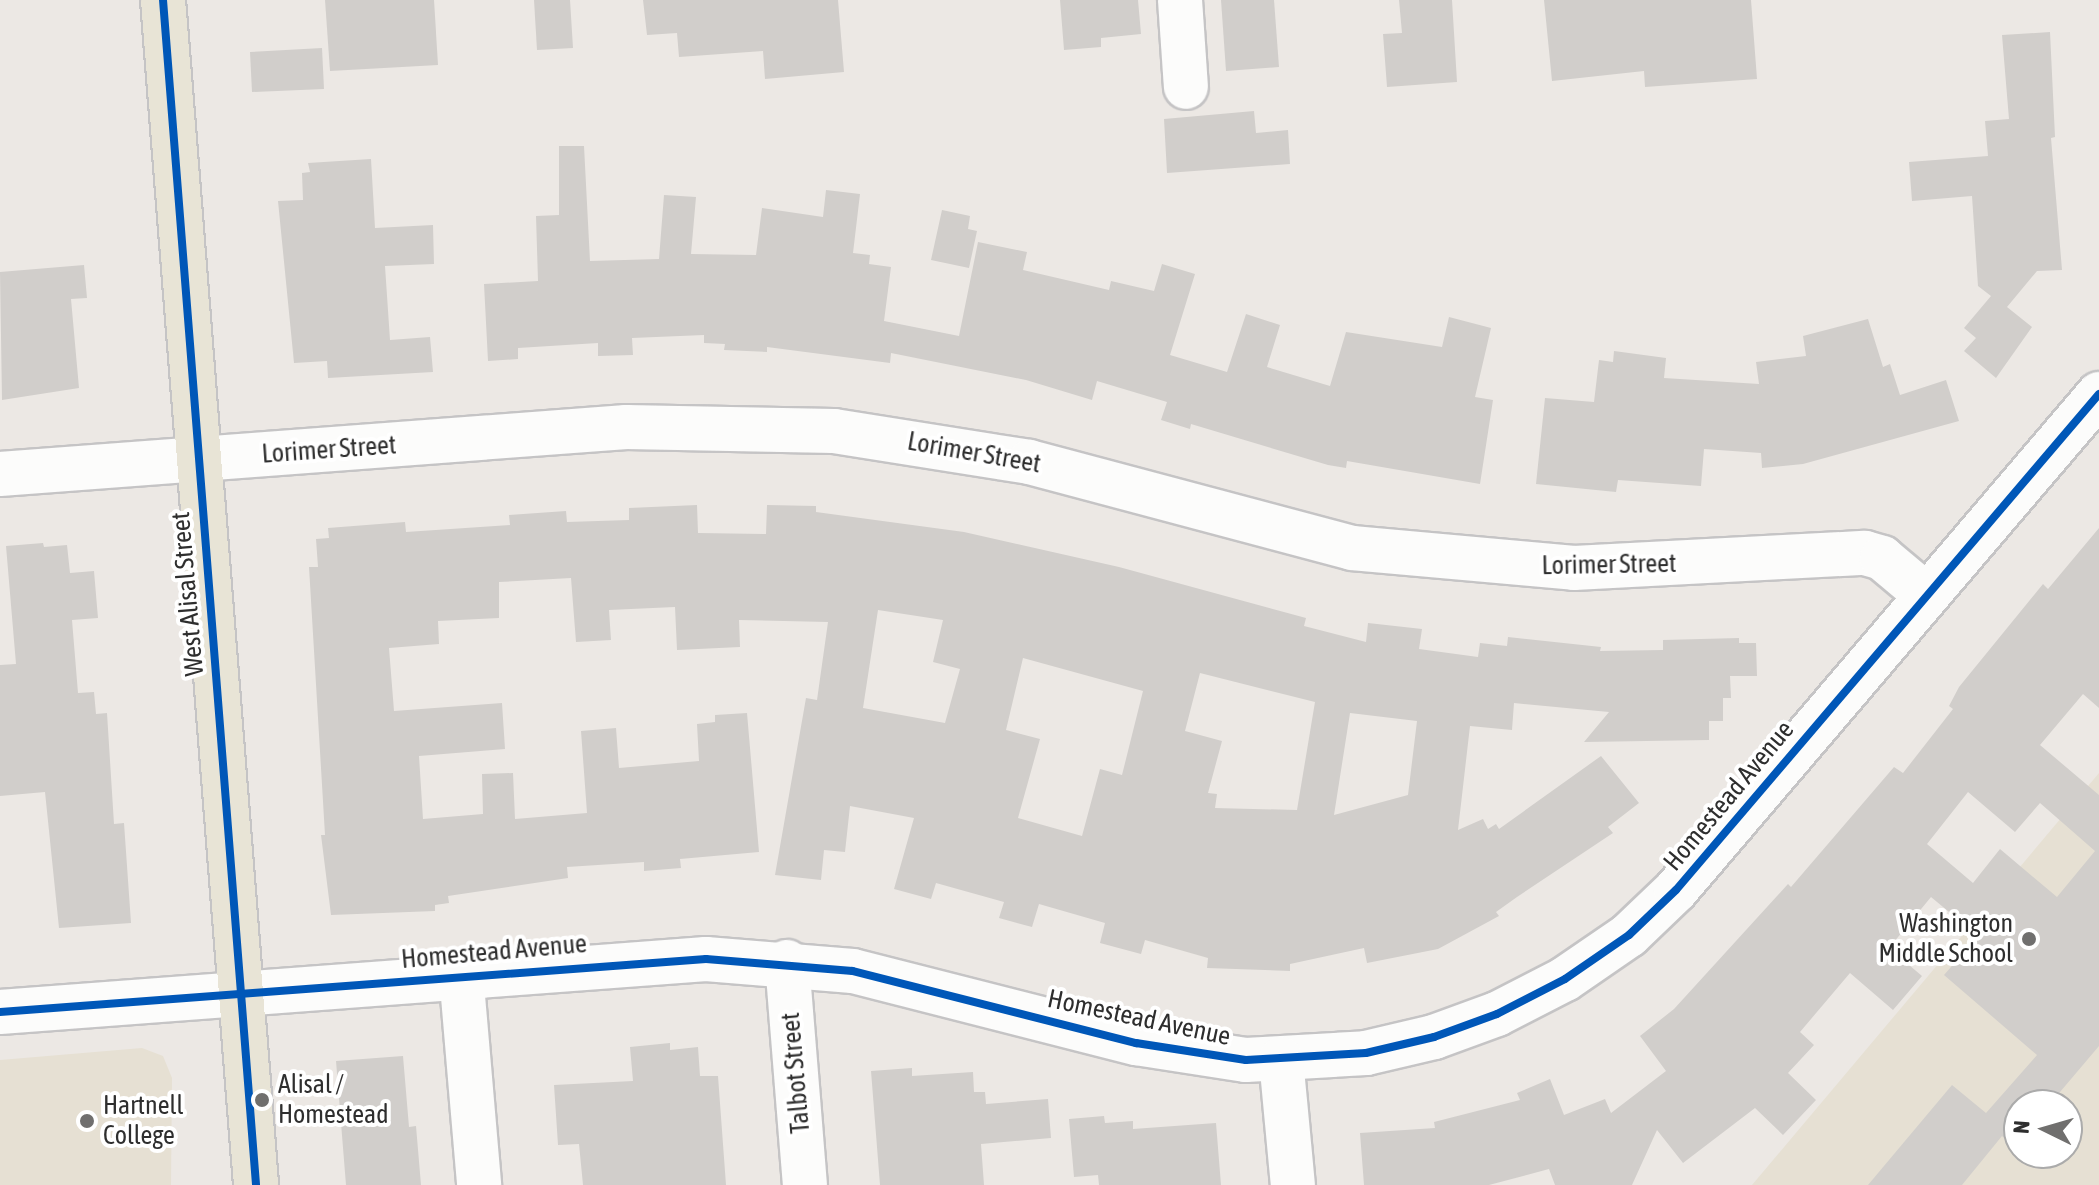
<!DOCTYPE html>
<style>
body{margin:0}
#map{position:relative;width:2099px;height:1185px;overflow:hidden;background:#ece8e4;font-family:"Asap Condensed",sans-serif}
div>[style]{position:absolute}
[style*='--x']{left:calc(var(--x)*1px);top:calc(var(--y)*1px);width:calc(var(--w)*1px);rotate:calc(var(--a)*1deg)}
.education>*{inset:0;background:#e6e0d3}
.building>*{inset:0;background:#d1cecb}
.roads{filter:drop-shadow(2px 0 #c5c4c5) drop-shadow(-2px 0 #c5c4c5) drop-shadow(0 2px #c5c4c5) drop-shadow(0 -2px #c5c4c5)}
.minor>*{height:44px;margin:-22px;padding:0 22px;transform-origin:22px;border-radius:22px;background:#fcfcfb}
.major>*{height:44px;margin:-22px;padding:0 22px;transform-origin:22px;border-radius:22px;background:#e8e4d6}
.cycleway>*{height:8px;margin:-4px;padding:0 4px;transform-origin:4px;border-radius:4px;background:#0057b8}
.dots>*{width:22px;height:22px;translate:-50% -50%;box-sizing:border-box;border:4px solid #fff;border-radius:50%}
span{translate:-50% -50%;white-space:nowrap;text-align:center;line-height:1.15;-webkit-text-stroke:8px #fff;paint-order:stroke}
.street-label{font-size:26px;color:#2e2e2e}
.poi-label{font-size:26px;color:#2e2e2e}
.right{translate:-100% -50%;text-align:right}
.left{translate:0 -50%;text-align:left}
.north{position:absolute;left:2003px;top:1089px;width:80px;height:80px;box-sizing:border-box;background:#fff;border:2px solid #ababab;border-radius:50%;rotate:275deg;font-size:22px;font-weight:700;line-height:32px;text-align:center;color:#2e2e2e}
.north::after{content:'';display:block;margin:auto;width:28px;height:36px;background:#706f6e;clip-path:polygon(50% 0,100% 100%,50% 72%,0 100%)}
</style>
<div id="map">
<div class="education">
<i style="clip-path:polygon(evenodd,2099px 773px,2099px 1185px,1752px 1185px,2099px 773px,2019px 1105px,2067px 1105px,2067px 1153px,2019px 1153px,2019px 1105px)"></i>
<i style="clip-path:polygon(142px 1048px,163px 1056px,172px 1078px,171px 1185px,0 1185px,0 1060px)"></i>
</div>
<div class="building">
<i style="clip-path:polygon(325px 0,434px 0,438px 65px,330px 71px)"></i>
<i style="clip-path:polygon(534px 0,570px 0,573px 48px,537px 50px)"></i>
<i style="clip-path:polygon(643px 0,838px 0,844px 72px,765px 79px,763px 51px,679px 57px,677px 33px,647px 35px)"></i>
<i style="clip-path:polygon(1060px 0,1138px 0,1141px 34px,1101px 38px,1101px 47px,1064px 50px)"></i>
<i style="clip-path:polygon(1221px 0,1274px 0,1279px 67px,1226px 71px)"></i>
<i style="clip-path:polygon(1399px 0,1452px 0,1457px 82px,1387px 87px,1383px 34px,1402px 33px)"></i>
<i style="clip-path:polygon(1544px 0,1751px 0,1757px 79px,1645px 87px,1644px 71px,1552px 81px)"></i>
<i style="clip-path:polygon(2050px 32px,2055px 137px,2051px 138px,2062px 270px,2037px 271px,2007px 307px,2032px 327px,1996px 378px,1964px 351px,1976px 338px,1964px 328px,1991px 296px,1978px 286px,1972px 196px,1912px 201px,1909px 162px,1988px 156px,1985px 121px,2009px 119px,2002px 35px)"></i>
<i style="clip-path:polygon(322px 48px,324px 89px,252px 92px,250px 52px)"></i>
<i style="clip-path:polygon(1254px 111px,1256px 133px,1288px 130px,1290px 164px,1167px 173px,1164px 119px)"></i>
<i style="clip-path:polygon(559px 146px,584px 146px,590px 261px,659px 259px,664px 195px,696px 197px,691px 254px,756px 255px,762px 208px,823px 217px,826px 190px,860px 194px,853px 253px,870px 255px,869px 264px,891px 267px,884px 321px,959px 336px,978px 242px,1027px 252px,1023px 270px,1109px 290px,1111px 281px,1154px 291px,1162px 264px,1195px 274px,1170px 355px,1227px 372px,1246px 314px,1280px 325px,1267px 367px,1330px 386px,1346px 332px,1442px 347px,1449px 317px,1491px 328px,1475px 397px,1493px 400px,1480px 484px,1347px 461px,1346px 468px,1328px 465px,1191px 424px,1190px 429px,1161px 420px,1167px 402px,1097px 381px,1092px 400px,1026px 380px,891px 353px,890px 363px,767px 347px,767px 352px,724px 350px,725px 344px,704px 343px,704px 335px,632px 338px,633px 355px,598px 356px,598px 343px,518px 348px,518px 359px,488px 361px,484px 284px,538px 281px,536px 216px,559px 215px)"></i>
<i style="clip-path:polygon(371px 159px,375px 228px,433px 225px,434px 264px,385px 266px,390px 340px,430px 337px,433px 372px,328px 378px,327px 361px,294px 363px,278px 201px,303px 200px,302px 173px,310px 172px,308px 163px)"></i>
<i style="clip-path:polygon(942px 210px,970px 216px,968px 229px,977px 231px,969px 268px,931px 260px)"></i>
<i style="clip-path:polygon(84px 265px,87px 298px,71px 299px,79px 388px,2px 400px,0 272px)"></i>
<i style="clip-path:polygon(1868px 319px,1883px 367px,1890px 364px,1900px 395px,1946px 380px,1959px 421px,1803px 464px,1762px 468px,1761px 453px,1704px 449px,1701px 486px,1618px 480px,1616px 492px,1536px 484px,1545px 398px,1594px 402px,1599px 360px,1613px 362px,1614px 351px,1666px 358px,1664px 378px,1759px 384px,1756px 362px,1806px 356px,1803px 336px)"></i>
<i style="clip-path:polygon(evenodd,697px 505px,698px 533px,766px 534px,767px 505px,816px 506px,816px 512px,964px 532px,1119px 567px,1306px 618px,1304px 626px,1366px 642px,1368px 623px,1422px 629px,1419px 649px,1478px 657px,1480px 643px,1507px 646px,1508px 637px,1601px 647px,1600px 651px,1663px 650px,1663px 640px,1739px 638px,1739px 643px,1756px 643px,1757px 676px,1730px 676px,1731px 698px,1723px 698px,1723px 721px,1709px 721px,1709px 740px,1584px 742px,1609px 712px,1514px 703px,1512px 730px,1470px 726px,1458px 830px,1483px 819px,1488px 829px,1496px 824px,1499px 829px,1601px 756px,1639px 803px,1608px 827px,1613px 833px,1517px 897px,1496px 912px,1499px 916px,1438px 949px,1367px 963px,1364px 948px,1290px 964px,1290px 971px,1207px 968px,1208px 958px,1145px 940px,1141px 954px,1100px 943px,1105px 923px,1039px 904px,1032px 927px,999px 918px,1004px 902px,936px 883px,931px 899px,894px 889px,914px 818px,850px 806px,845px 852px,824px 850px,821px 880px,775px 875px,806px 698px,817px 700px,828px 622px,739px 620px,740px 647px,677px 650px,675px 607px,609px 610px,611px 640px,576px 642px,571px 578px,499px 582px,499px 618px,438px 621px,439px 644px,389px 648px,394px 711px,502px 703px,505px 749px,419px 756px,423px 819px,483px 814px,482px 774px,513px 773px,515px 819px,587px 813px,581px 731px,616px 728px,619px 768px,699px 761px,697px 724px,715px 722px,715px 715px,747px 713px,759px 852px,680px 859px,681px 868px,644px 871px,644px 862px,567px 867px,568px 878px,448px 896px,449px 903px,435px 905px,435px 911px,331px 915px,321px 835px,325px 835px,309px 567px,318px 567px,316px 539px,329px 538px,328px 528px,405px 522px,406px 532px,510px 525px,509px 515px,566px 511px,567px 522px,629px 520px,629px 508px,697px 505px,878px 610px,943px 620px,933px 662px,960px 669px,945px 723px,863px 708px,878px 610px,697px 505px,1023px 658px,1143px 691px,1122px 775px,1100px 769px,1082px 836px,1018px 818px,1040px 739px,1006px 730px,1023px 658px,697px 505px,1200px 673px,1315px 702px,1297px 810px,1215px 808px,1217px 794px,1208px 793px,1222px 741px,1185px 731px,1200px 673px,697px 505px,1350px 713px,1417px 721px,1408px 795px,1334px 815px,1350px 713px)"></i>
<i style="clip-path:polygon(evenodd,2099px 528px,2099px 708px,2083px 694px,2040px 745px,2099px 795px,2099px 1046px,2049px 1105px,2019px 1105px,2014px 1147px,2002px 1136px,1962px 1185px,1868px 1185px,1952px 1085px,1986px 1113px,2037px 1055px,1944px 975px,1978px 936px,1931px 897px,1889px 948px,1922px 976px,1893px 1010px,1850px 973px,1800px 1032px,1814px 1045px,1788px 1073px,1816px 1100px,1783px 1135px,1755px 1108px,1683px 1163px,1657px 1130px,1632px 1185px,1555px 1185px,1549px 1169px,1489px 1185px,1364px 1185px,1360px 1133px,1435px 1128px,1434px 1122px,1520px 1100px,1517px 1093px,1550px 1079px,1564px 1115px,1605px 1099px,1611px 1113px,1666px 1071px,1640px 1036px,1674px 1009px,1788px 884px,1791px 887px,1894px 767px,1903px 773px,1953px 709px,1949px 706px,1959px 687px,2043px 584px,2048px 589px,2099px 528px,1968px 792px,2015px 832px,2040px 803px,2095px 851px,2057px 897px,2000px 849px,1973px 883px,1927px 844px,1968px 792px)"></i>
<i style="clip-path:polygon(43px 543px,44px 547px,67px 545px,70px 573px,94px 571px,98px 618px,72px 620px,78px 693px,94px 692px,96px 714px,107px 713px,114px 824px,124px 823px,131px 923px,59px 928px,45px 792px,0 796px,0 665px,16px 664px,6px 546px)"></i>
<i style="clip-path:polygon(670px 1043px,670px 1050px,698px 1047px,700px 1076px,718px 1076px,726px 1185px,583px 1185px,579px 1144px,558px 1145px,554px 1085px,633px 1081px,630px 1047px)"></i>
<i style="clip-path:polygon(403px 1056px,409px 1127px,416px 1126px,421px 1185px,346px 1185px,336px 1061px)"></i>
<i style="clip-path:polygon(912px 1068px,912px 1076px,973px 1072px,974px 1092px,985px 1092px,986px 1104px,1048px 1099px,1051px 1138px,981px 1144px,984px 1185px,880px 1185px,871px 1071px)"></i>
<i style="clip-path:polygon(1104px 1116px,1105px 1123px,1133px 1121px,1133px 1129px,1216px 1123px,1221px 1185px,1099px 1185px,1098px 1175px,1074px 1177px,1069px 1119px)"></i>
</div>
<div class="roads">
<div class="minor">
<i style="--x:1180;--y:0;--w:87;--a:86.1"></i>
<i style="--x:0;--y:474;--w:628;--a:-4.29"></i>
<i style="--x:626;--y:427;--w:208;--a:1.1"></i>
<i style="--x:834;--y:431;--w:197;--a:9"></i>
<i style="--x:1029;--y:462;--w:334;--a:14.9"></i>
<i style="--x:1352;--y:548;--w:223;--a:5.1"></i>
<i style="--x:1574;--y:568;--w:291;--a:-3"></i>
<i style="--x:1865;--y:553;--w:18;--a:16"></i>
<i style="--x:1882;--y:558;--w:56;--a:39.9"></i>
<i style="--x:787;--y:962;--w:224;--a:85.4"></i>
<i style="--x:461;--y:973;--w:213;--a:85.1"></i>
<i style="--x:0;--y:1012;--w:708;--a:-4.29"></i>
<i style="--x:706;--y:959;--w:147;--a:4.7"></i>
<i style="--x:853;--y:971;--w:292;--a:14.3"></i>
<i style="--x:1136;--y:1043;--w:111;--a:8.8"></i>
<i style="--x:1246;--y:1060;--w:120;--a:-3.3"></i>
<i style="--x:1366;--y:1053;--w:70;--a:-13.2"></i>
<i style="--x:1434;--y:1037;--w:67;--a:-20.1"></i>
<i style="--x:1497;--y:1014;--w:76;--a:-27.2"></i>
<i style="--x:1565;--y:979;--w:78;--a:-34.5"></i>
<i style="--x:1629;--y:935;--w:65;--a:-43.8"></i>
<i style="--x:1676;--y:890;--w:652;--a:-49.54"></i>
<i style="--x:1281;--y:1059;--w:127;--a:84.6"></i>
</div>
<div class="major">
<i style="--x:163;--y:0;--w:1189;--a:85.51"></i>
</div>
</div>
<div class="cycleway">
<i style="--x:163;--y:0;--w:1189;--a:85.51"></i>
<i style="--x:0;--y:1012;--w:708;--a:-4.29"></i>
<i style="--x:706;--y:959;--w:147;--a:4.7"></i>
<i style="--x:853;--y:971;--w:292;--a:14.3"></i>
<i style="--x:1136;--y:1043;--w:111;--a:8.8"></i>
<i style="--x:1246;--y:1060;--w:120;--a:-3.3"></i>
<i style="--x:1366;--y:1053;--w:70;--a:-13.2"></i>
<i style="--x:1434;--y:1037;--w:67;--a:-20.1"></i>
<i style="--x:1497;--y:1014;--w:76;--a:-27.2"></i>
<i style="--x:1565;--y:979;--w:78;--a:-34.5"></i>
<i style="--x:1629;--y:935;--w:65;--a:-43.8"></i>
<i style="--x:1676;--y:890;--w:652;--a:-49.54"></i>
</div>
<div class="dots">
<i style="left:2029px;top:939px;background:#706f6e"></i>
<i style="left:262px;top:1100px;background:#706f6e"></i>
<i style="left:87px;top:1121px;background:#706f6e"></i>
</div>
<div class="street-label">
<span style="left:329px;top:450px;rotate:-4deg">Lorimer Street</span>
<span style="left:974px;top:453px;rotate:10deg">Lorimer Street</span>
<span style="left:1609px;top:565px;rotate:-1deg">Lorimer Street</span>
<span style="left:188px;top:594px;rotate:-95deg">West Alisal Street</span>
<span style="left:1729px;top:796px;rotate:-50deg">Homestead Avenue</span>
<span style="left:494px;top:952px;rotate:-5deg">Homestead Avenue</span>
<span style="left:1139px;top:1018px;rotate:12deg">Homestead Avenue</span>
<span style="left:796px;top:1073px;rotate:-95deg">Talbot Street</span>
</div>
<div class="poi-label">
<span class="right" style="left:2013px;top:939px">Washington<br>Middle School</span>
<span class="left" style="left:278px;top:1100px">Alisal /<br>Homestead</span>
<span class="left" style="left:103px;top:1121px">Hartnell<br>College</span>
</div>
<div class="north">N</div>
</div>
